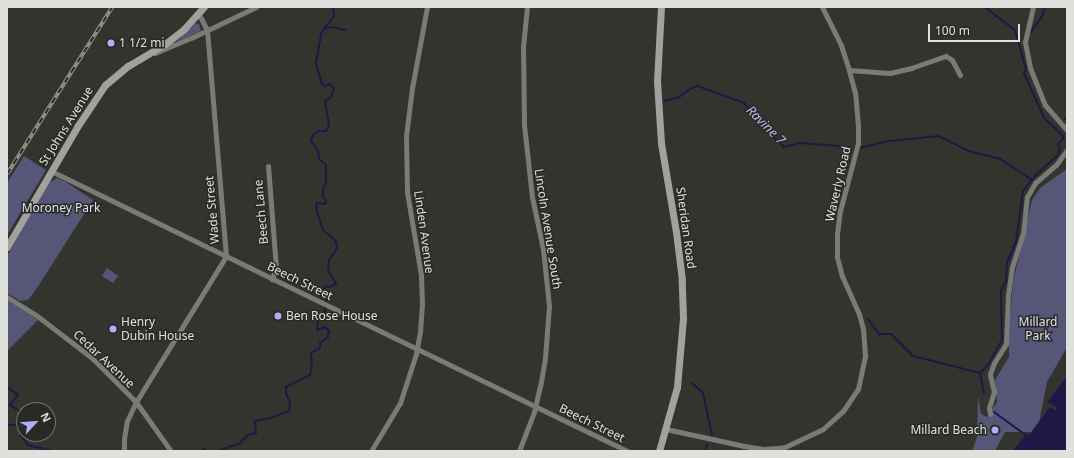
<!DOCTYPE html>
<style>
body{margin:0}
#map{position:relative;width:1074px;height:458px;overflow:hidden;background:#34342f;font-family:"Noto Sans",sans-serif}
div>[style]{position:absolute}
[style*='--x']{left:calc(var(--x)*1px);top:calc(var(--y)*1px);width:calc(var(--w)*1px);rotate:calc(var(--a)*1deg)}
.green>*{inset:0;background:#565678}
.water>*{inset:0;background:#1e1846}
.stream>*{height:2px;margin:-1px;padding:0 1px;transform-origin:1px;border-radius:1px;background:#1e1846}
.street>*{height:5px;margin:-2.5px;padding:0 2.5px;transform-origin:2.5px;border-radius:2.5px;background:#7a7a77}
.secondary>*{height:7px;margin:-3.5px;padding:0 3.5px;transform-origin:3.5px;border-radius:3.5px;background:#a1a19d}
.rail>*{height:3.5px;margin-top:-1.75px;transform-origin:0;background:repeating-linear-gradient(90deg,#2a2a25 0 6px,#93938f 0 12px);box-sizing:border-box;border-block:1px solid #93938f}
.dots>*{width:11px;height:11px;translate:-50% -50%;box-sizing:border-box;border:2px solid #2a2a25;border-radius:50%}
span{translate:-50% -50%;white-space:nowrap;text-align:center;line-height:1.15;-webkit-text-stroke:3px #2a2a25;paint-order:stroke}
.poi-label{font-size:12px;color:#e0e0dd}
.left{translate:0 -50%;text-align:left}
.right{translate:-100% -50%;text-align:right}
.street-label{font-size:12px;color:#e0e0dd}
.park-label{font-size:12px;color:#e0e0f1}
.water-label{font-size:13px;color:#b9b9f9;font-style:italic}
.frame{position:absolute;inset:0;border:8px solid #e0e0dd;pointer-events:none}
.north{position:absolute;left:16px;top:402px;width:40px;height:40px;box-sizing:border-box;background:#2a2a25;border:1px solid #73736f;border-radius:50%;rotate:64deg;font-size:11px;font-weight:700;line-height:16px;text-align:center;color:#e0e0dd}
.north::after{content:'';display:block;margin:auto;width:14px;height:18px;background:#afaefa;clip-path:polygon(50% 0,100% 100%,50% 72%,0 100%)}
.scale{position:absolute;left:928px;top:24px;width:92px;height:18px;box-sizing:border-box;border:2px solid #e0e0dd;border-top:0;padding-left:5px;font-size:12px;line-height:14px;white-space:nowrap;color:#e0e0dd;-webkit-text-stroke:3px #2a2a25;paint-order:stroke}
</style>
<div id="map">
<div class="green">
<i style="clip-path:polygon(196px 23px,199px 24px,201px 31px,176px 42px)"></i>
<i style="clip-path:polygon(24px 156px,46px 170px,7px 235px,7px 183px)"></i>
<i style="clip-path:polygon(1067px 169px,1067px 347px,1047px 382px,1037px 432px,1005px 432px,995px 451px,972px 451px,977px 437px,978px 396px,981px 414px,987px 417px,997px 402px,995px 380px,1009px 357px,1009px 329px,1013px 282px,1032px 200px,1040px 188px)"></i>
<i style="clip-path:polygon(57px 178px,66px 182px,93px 200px,37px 288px,28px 300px,20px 301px,7px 293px,7px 256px,49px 183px)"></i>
<i style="clip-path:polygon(107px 268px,118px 276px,113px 283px,102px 276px)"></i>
<i style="clip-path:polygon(7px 300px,38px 320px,7px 351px)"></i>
</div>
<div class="water">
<i style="clip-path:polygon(1067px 376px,1067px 451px,1013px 451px,1026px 434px,1029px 435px,1050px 407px,1056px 410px,1056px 407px,1047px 402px)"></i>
</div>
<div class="stream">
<i style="--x:324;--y:29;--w:16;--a:-52"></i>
<i style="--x:334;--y:16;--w:9;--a:-96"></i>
<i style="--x:1030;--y:33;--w:22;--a:-54"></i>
<i style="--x:1043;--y:15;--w:8;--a:-83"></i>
<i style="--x:664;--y:101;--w:16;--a:-15"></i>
<i style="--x:679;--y:97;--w:14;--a:-36"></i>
<i style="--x:690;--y:89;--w:9;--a:-21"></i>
<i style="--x:698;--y:86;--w:49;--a:20.3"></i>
<i style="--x:744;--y:103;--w:21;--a:55"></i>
<i style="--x:756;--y:120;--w:39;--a:44"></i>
<i style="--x:784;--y:147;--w:16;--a:-14"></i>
<i style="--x:800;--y:143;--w:50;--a:4.6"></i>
<i style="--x:1065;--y:119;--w:2;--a:-27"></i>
<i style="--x:860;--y:148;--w:30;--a:-14"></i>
<i style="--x:889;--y:141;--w:50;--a:-5.7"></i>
<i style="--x:939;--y:136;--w:34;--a:27"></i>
<i style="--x:969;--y:151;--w:32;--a:14"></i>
<i style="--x:1000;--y:159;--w:38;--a:33"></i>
<i style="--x:868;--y:319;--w:19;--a:54"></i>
<i style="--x:879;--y:334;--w:12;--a:0"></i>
<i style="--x:891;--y:334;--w:31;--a:45"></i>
<i style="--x:913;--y:356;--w:69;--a:14.2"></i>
<i style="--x:692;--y:383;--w:15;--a:42"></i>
<i style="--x:703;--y:393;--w:43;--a:77.9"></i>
<i style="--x:7;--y:387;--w:14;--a:36"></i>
<i style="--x:18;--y:395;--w:13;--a:129"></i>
<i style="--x:10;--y:405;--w:17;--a:33"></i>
<i style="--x:984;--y:393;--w:20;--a:-101"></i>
<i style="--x:980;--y:373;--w:11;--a:-45"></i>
<i style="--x:988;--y:365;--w:29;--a:-61"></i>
<i style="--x:1002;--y:340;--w:49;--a:-91.2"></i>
<i style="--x:1001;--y:291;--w:11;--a:-63"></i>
<i style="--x:1006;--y:281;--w:18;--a:-87"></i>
<i style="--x:1007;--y:263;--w:23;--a:-67"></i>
<i style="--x:1016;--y:242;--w:51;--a:-82.2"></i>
<i style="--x:1023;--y:191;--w:22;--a:-51"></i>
<i style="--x:1037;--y:174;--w:28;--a:-42"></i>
<i style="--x:1058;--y:155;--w:6;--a:-72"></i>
<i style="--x:1060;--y:149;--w:5;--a:-112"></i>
<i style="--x:1058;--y:144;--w:8;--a:-45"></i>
<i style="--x:1064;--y:138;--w:8;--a:-130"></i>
<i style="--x:1059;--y:132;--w:21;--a:-137"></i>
<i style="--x:1044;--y:118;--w:49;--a:-114"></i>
<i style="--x:1024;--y:73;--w:4;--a:-56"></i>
<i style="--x:1026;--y:70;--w:41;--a:-105.4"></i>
<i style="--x:1015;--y:30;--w:39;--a:-143"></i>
<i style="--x:994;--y:412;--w:39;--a:36"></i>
<i style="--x:24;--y:424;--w:12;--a:104"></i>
<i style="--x:21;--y:436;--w:11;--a:52"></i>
<i style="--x:28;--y:445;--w:25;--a:14"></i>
<i style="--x:7;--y:425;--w:10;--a:0"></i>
<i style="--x:17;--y:425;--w:7;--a:27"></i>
<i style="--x:201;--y:451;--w:3;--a:-45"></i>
<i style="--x:203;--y:449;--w:5;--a:22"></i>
<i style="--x:218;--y:451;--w:23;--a:-20"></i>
<i style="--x:240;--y:443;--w:11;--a:-45"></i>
<i style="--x:248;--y:435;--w:8;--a:-14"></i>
<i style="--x:256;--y:433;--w:12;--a:-95"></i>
<i style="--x:255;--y:421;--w:15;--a:-11"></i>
<i style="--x:270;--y:418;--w:20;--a:-20"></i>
<i style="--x:289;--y:411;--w:8;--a:-83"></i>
<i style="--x:290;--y:403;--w:11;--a:-112"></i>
<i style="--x:286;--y:393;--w:6;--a:-90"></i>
<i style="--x:286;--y:387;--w:27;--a:-27"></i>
<i style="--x:310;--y:375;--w:12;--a:-81"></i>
<i style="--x:312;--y:363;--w:10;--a:-96"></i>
<i style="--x:311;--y:353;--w:10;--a:-29"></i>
<i style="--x:320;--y:348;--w:5;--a:-90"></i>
<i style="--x:320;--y:343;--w:10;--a:-37"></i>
<i style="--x:328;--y:337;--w:6;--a:-81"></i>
<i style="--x:329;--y:331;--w:6;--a:-135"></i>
<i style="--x:325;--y:327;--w:8;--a:157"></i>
<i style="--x:318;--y:330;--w:2;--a:-117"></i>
<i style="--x:317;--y:328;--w:6;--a:-81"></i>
<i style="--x:318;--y:322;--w:13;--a:-58"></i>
<i style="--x:325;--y:311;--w:15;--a:-82"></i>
<i style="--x:327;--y:296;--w:7;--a:-124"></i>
<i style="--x:323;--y:290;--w:4;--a:-63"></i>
<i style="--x:325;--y:286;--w:5;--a:11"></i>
<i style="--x:330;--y:287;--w:7;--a:-27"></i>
<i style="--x:336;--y:284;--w:16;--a:-120"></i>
<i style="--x:328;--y:270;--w:10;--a:-84"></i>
<i style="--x:329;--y:260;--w:14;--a:-56"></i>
<i style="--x:337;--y:248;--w:7;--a:-98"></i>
<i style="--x:336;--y:241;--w:17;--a:-140"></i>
<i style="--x:323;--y:230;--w:19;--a:-108"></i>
<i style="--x:317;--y:212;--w:8;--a:-97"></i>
<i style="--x:316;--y:204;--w:2;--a:-27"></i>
<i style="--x:318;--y:203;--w:7;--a:8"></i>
<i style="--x:325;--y:204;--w:3;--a:-72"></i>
<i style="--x:326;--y:201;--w:6;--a:-121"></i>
<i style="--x:323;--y:196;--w:7;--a:-90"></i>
<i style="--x:323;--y:189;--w:7;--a:-63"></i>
<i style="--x:326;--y:183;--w:18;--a:-90"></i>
<i style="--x:326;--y:165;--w:9;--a:-139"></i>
<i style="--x:319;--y:159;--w:9;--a:-96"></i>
<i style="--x:318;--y:150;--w:11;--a:-128"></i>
<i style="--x:311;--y:141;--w:5;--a:-79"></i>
<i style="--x:312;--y:136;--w:8;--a:-40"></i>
<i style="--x:318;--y:131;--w:8;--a:0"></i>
<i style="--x:326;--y:131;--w:6;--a:-59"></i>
<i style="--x:329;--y:126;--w:25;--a:-99"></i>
<i style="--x:325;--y:101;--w:7;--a:-34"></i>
<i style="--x:331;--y:97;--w:9;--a:-69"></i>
<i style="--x:334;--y:89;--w:6;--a:-129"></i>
<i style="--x:330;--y:84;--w:5;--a:158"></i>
<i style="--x:325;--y:86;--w:4;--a:-146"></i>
<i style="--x:322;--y:84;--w:22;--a:-106"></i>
<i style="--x:316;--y:63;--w:29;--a:-80"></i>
<i style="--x:321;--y:34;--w:6;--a:-59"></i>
<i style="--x:324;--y:29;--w:7;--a:-16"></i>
<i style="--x:331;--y:27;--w:15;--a:11"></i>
<i style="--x:706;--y:451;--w:7;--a:-82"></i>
</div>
<div class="street">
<i style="--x:1033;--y:7;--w:36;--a:103"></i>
<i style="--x:1025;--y:42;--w:26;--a:79"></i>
<i style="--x:1030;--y:68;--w:40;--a:68"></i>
<i style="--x:1045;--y:105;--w:33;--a:49"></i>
<i style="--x:155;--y:53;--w:39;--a:-23"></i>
<i style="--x:191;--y:38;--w:72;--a:-25.5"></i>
<i style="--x:849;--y:70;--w:41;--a:4.2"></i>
<i style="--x:890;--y:73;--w:22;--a:-13"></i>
<i style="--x:911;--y:68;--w:37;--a:-19"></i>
<i style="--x:946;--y:56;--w:7;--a:34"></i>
<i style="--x:952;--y:60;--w:17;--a:62"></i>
<i style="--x:268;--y:166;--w:101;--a:85.5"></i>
<i style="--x:276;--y:267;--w:13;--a:108"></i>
<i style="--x:51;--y:171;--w:640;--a:25.92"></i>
<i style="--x:7;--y:297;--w:34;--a:32"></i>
<i style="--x:36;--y:315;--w:71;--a:37.5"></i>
<i style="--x:92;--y:358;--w:62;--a:45"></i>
<i style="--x:136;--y:402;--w:60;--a:54.5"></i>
<i style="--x:990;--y:414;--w:6;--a:-99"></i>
<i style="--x:989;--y:408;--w:17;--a:-73"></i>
<i style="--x:994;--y:392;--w:18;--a:-103"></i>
<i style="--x:990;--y:374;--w:12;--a:-70"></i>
<i style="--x:994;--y:363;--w:22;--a:-58"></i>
<i style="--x:1006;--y:344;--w:49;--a:-87.7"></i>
<i style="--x:1008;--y:295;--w:28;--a:-82"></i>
<i style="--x:1012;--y:267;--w:35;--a:-72"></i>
<i style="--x:1023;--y:234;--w:37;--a:-84"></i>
<i style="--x:1027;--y:197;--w:16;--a:-60"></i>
<i style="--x:1035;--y:183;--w:28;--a:-41"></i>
<i style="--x:1056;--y:165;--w:19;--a:-54"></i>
<i style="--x:666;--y:429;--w:80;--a:12.3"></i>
<i style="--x:744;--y:446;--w:20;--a:9"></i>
<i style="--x:764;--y:449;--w:21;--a:-5"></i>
<i style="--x:785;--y:447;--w:42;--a:-25.3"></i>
<i style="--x:823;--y:429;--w:27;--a:-42"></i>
<i style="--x:843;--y:411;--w:27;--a:-56"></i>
<i style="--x:858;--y:389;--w:34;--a:-78"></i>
<i style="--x:865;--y:356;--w:27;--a:-94"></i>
<i style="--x:863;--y:329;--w:16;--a:-105"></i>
<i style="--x:859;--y:314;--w:42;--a:-114.1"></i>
<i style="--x:842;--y:276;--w:20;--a:-105"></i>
<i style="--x:837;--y:257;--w:23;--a:-90"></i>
<i style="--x:837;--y:234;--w:23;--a:-83"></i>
<i style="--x:840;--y:211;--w:70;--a:-75.2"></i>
<i style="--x:858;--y:143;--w:17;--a:-90"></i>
<i style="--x:858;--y:126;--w:33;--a:-95"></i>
<i style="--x:855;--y:93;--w:24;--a:-105"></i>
<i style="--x:849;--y:70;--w:26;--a:-108"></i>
<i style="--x:841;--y:45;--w:42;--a:-116.6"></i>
<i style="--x:124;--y:451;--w:12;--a:-90"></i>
<i style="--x:124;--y:439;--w:18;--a:-81"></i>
<i style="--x:127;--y:421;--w:21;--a:-65"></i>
<i style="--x:136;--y:402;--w:172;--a:-58.3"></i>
<i style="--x:226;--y:256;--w:227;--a:-94.8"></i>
<i style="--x:207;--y:30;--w:18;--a:-117"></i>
<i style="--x:371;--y:451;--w:56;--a:-58.9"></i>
<i style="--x:400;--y:403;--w:52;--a:-71.9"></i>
<i style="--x:416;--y:354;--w:22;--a:-80"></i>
<i style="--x:420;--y:332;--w:27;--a:-86"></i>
<i style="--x:422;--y:305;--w:30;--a:-92"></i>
<i style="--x:421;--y:275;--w:84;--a:-99.6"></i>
<i style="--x:407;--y:192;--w:56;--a:-91"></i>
<i style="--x:406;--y:136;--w:48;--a:-82.9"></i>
<i style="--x:412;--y:88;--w:82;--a:-79.5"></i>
<i style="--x:519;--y:451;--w:42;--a:-69"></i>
<i style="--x:534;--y:412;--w:26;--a:-77"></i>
<i style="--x:540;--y:387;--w:29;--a:-80"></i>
<i style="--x:545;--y:358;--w:52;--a:-85.6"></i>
<i style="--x:549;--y:306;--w:57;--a:-96"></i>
<i style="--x:543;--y:249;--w:53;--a:-101.9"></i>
<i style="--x:532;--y:197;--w:72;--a:-96.3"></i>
<i style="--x:524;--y:125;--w:78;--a:-90.7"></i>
<i style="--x:523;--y:47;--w:40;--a:-84.3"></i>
</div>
<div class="secondary">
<i style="--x:7;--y:247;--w:139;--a:-59.7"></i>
<i style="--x:77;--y:127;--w:50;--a:-56.3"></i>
<i style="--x:105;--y:85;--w:30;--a:-40"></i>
<i style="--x:128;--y:66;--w:43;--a:-30.7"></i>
<i style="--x:165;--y:44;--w:24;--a:-38"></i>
<i style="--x:184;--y:29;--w:30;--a:-48"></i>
<i style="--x:659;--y:451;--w:66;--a:-74.3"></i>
<i style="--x:677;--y:387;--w:69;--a:-85"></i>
<i style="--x:683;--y:318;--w:38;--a:-92"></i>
<i style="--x:682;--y:280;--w:48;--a:-97.1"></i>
<i style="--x:676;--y:232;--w:90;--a:-99.6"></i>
<i style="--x:661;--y:143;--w:62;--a:-93.7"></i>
<i style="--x:657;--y:81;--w:74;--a:-86.9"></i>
</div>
<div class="rail">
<i style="--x:7;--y:174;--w:197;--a:-57.8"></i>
</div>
<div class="dots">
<i style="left:111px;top:43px;background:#afaefa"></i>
<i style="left:278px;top:316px;background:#afaefa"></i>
<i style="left:113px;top:329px;background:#afaefa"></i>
<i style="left:995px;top:430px;background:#afaefa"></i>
</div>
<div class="poi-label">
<span class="left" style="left:119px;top:43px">1 1/2 mi</span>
<span class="left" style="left:286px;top:316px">Ben Rose House</span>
<span class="left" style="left:121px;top:329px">Henry<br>Dubin House</span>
<span class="right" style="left:987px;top:430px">Millard Beach</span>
</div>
<div class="street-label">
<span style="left:66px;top:126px;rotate:-58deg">St Johns Avenue</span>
<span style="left:838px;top:184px;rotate:-77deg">Waverly Road</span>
<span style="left:212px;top:210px;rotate:-95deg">Wade Street</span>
<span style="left:261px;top:212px;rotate:-95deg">Beech Lane</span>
<span style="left:686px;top:228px;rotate:82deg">Sheridan Road</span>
<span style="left:548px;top:229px;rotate:81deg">Lincoln Avenue South</span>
<span style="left:424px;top:232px;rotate:82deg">Linden Avenue</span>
<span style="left:300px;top:281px;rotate:26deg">Beech Street</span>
<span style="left:104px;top:359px;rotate:43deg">Cedar Avenue</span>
<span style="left:592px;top:423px;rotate:26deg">Beech Street</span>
</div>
<div class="park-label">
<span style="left:61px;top:208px">Moroney Park</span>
<span style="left:1038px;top:329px">Millard<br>Park</span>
</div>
<div class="water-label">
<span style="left:766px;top:125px;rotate:45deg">Ravine 7</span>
</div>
<div class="frame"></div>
<div class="north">N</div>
<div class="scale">100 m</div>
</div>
